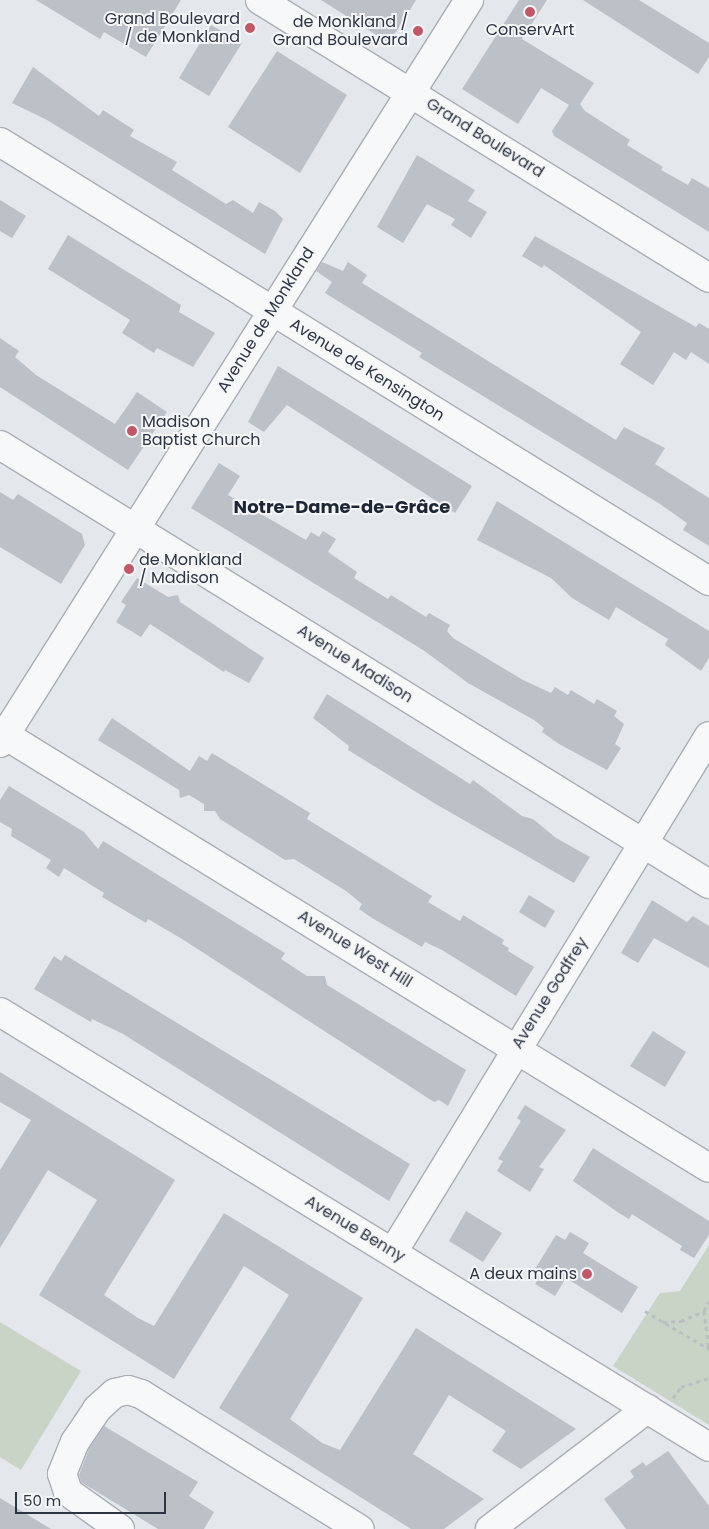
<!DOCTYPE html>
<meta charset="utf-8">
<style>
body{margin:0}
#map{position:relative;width:709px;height:1529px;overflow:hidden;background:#e4e7eb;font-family:Poppins,sans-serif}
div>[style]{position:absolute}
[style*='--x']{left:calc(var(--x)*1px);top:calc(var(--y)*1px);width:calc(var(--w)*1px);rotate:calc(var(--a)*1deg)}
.green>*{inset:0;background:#cad4c6}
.building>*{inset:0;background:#bcc1c7}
.path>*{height:3px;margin-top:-1.5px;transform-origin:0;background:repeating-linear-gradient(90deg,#bbbec2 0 4px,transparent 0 8px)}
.roads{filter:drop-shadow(1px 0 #aaaeb5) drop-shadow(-1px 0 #aaaeb5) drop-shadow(0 1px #aaaeb5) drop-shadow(0 -1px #aaaeb5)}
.minor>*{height:28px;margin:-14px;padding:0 14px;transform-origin:14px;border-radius:14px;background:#f7f8f9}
.dots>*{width:14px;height:14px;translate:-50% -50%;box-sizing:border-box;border:2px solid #f4f6f8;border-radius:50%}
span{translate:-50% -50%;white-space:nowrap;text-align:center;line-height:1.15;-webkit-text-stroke:4px #f4f6f8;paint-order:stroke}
.poi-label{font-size:16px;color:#2e3542}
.right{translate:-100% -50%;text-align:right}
.left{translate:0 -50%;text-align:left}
.street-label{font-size:16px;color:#2e3542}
.neighbourhood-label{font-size:18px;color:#1f2633;font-weight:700}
.scale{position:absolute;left:15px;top:1492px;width:151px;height:22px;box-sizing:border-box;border:2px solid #2e3542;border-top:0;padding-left:6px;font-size:15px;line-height:18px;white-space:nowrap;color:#2e3542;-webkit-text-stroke:4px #f4f6f8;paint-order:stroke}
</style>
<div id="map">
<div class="green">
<i style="clip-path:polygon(709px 1245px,709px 1425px,613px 1366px,660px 1293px,680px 1291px)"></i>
<i style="clip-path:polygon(0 1322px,81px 1371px,21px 1470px,0 1457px)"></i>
</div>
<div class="building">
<i style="clip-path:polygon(36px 0,181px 0,146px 57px,104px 32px,100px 39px)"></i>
<i style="clip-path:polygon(321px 0,416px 0,389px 43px)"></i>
<i style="clip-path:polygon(519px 0,547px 0,522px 39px,594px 83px,580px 104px,585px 111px,630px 140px,627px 145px,663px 167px,661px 170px,688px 185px,692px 178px,709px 188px,709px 232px,554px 136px,552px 131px,569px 105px,541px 88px,518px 124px,462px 89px)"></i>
<i style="clip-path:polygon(583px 0,639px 0,709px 43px,709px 57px,698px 74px)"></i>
<i style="clip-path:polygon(211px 25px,242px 43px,209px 96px,179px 78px)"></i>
<i style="clip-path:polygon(277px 51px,347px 95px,300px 173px,228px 127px)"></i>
<i style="clip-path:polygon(33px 67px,99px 116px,103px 110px,134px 130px,130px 136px,177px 162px,172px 170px,226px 204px,233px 200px,253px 213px,259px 202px,275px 211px,283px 219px,265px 254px,47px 120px,12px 103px)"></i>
<i style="clip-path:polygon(417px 155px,475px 190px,468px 201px,487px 212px,471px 238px,451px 225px,455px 219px,427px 204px,403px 243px,377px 227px)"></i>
<i style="clip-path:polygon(0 200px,26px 216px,12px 238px,0 231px)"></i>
<i style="clip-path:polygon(68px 235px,181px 305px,179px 312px,215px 333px,193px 367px,157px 348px,154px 353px,122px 333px,130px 320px,48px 269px)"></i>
<i style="clip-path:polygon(535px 236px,696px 327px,699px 323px,709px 329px,709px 364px,691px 352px,686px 360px,674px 352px,653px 385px,620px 364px,641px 332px,544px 265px,542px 268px,522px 256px)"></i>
<i style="clip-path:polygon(322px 262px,343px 271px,348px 262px,367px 275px,362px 283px,616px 440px,624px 427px,665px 448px,655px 464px,709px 498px,709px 546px,683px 530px,687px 523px,660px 504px,419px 357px,422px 353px,325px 293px,332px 282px,316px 271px)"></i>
<i style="clip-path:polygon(0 338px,19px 351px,15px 357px,36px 375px,115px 424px,137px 392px,167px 412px,128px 470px,0 387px)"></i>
<i style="clip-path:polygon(278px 366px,472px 486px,455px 513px,287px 405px,264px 432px,248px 422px)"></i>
<i style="clip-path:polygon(219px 463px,240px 476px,228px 495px,306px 540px,311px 532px,319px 537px,323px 531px,336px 539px,328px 552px,357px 572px,354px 578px,388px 599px,391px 595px,426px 617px,429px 613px,450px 625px,447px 631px,453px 638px,523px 680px,551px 693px,555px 687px,568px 695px,571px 690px,594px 704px,597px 699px,617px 711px,614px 716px,624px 724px,615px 744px,621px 748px,607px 770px,559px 744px,542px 732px,544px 728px,534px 720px,468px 683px,423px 650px,191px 508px)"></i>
<i style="clip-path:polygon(0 492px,13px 500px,18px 494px,82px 534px,85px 545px,61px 584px,0 547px)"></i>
<i style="clip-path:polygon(497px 501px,709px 631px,709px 658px,701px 671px,665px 645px,668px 639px,616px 607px,609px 620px,572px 598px,551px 578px,477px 540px)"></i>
<i style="clip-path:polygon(137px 578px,168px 597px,178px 595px,180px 602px,264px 658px,249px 683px,225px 670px,224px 672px,150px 624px,141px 637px,116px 622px,126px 605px,121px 602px)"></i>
<i style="clip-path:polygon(327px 694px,470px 784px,473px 780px,522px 816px,533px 819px,556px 838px,590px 857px,574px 883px,434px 803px,348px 750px,349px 746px,313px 718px)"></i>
<i style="clip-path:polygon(112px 718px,190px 771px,199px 756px,207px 761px,212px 753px,310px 813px,307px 819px,432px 896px,428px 902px,460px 921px,463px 915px,504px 940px,502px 944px,509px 948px,508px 951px,534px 967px,516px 996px,442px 950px,425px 942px,422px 947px,372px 918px,359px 909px,362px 904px,346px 891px,294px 859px,285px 860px,220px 819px,215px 811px,204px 811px,204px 804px,189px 795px,180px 798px,179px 790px,98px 740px)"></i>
<i style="clip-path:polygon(9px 786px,84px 832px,98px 849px,103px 841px,285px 953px,281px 959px,307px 976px,325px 976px,327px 985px,466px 1070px,448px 1106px,439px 1100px,434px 1102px,182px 939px,148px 919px,146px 923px,102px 897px,104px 893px,64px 868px,59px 877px,46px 868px,51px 860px,11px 836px,12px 829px,0 822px,0 800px)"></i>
<i style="clip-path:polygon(529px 895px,555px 911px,545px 928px,519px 912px)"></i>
<i style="clip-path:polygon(652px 900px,687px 922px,693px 916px,709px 926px,709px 968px,654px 938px,638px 963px,621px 953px)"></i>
<i style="clip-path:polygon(65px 955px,410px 1164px,389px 1201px,123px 1034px,92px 1019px,91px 1022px,34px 989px,54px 956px,61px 961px)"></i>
<i style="clip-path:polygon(653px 1031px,686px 1052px,665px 1087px,630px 1066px)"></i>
<i style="clip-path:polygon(0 1072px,175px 1180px,104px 1295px,138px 1318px,154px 1326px,224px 1213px,363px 1298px,290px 1419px,322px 1443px,340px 1450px,416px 1328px,576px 1429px,521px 1469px,492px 1451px,506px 1431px,449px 1395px,413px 1454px,484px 1499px,444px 1529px,411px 1529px,219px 1408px,289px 1295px,244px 1266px,174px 1379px,39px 1295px,97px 1200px,48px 1170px,0 1248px,0 1170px,31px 1120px,0 1102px)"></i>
<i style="clip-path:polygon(525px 1105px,566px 1130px,539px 1167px,544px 1169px,530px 1192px,497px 1171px,503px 1161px,498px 1159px,521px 1121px,517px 1118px)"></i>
<i style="clip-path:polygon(593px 1148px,709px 1221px,709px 1235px,694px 1258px,680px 1250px,682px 1246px,632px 1214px,629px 1219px,619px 1213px,573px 1181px)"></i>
<i style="clip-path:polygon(466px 1211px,502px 1233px,483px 1262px,449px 1241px)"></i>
<i style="clip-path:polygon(570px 1232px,589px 1243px,583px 1253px,638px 1287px,622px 1313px,566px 1278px,555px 1296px,535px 1284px,542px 1274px,535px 1269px,556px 1235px,565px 1240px)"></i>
<i style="clip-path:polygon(104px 1426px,198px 1482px,189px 1496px,214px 1512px,204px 1529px,158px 1529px,81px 1482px,79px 1475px,89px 1449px)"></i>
<i style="clip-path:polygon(668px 1451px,709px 1506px,709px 1529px,626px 1529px,604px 1499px,634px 1477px,630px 1471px,643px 1462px,646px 1466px)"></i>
<i style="clip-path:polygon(0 1498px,51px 1529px,0 1529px)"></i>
</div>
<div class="path">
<i style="--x:645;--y:1311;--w:74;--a:30.7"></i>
<i style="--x:704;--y:1311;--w:11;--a:-63"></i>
<i style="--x:663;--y:1322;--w:18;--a:-3"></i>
<i style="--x:681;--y:1321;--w:25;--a:-23"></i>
<i style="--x:704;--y:1311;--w:38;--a:83"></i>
<i style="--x:673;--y:1398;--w:14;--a:-54"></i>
<i style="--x:681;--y:1387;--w:29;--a:-18"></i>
</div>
<div class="roads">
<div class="minor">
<i style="--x:260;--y:0;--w:528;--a:31.76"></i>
<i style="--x:0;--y:142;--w:834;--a:31.77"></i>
<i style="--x:0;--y:445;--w:834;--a:31.77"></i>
<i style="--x:0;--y:732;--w:832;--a:31.59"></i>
<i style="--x:0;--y:743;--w:879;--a:-57.74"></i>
<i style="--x:0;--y:1012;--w:832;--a:31.53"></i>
<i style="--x:393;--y:1252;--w:605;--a:-58.52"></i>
<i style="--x:120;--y:1529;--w:64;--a:-144.6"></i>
<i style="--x:68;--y:1492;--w:19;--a:-108"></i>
<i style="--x:62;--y:1474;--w:35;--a:-68"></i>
<i style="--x:75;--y:1442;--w:40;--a:-56"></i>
<i style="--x:97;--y:1409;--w:24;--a:-42"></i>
<i style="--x:115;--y:1393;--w:13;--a:-13"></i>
<i style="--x:128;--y:1390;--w:14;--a:17"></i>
<i style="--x:141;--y:1394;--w:257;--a:31.7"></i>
<i style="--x:490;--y:1529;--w:198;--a:-37.4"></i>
</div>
</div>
<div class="dots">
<i style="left:530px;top:12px;background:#c2576a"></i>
<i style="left:250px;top:28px;background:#c2576a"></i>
<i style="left:418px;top:31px;background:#c2576a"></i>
<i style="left:132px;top:431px;background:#c2576a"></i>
<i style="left:129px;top:569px;background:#c2576a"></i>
<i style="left:587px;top:1274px;background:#c2576a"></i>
</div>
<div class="poi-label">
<span class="right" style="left:240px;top:28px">Grand Boulevard<br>/ de Monkland</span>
<span class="right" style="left:408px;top:31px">de Monkland /<br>Grand Boulevard</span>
<span style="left:530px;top:30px">ConservArt</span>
<span class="left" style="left:142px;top:431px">Madison<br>Baptist Church</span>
<span class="left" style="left:139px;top:569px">de Monkland<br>/ Madison</span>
<span class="right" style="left:577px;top:1274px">A deux mains</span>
</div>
<div class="street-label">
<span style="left:485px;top:138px;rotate:32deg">Grand Boulevard</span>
<span style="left:266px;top:320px;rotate:-58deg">Avenue de Monkland</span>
<span style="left:367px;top:370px;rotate:32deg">Avenue de Kensington</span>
<span style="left:355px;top:664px;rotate:32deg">Avenue Madison</span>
<span style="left:355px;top:949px;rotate:32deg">Avenue West Hill</span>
<span style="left:550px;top:993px;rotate:-58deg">Avenue Godfrey</span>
<span style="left:355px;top:1229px;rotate:31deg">Avenue Benny</span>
</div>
<div class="neighbourhood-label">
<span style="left:342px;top:507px">Notre-Dame-de-Grâce</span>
</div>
<div class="scale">50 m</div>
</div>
